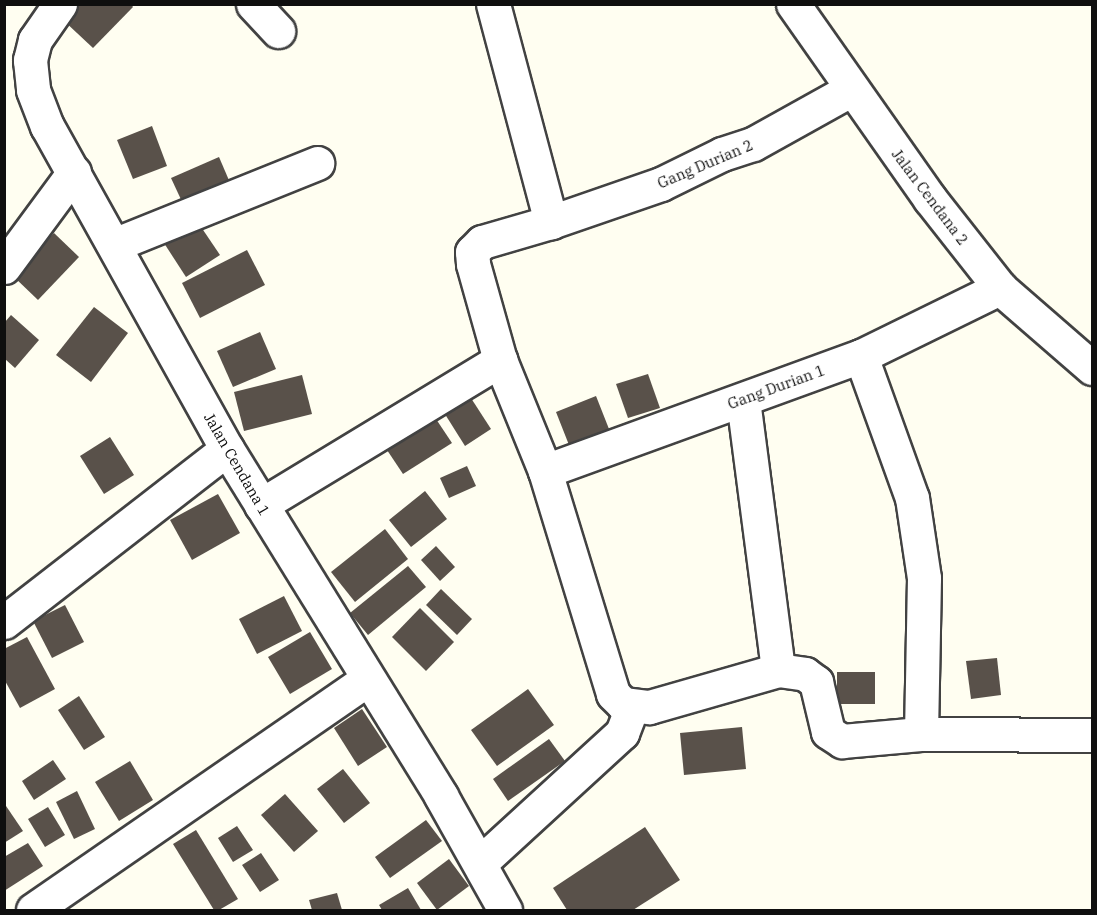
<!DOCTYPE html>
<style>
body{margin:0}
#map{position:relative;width:1097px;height:915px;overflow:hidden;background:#fffef1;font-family:"IBM Plex Serif",serif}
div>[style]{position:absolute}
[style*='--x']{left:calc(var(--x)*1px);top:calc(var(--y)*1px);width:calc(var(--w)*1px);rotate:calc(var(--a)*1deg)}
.building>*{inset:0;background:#59514a}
.roads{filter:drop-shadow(2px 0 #424242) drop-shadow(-2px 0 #424242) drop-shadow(0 2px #424242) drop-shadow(0 -2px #424242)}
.minor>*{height:33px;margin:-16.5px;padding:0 16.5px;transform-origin:16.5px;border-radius:16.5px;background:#fff}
span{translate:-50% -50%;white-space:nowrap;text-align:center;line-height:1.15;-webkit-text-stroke:6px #fff;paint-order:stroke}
.street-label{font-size:15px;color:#0f0f0f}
.frame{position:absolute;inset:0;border:6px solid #0f0f0f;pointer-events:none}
</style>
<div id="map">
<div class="building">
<i style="clip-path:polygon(76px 4px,131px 4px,133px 7px,93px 48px,62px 19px)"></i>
<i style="clip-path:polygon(152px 126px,167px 166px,133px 179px,117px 140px)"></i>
<i style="clip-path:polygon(219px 157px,231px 185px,184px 206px,171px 178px)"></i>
<i style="clip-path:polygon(195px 218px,220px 255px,186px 277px,162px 240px)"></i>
<i style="clip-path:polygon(54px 233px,79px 257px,38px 300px,13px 276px)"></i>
<i style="clip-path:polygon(247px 250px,265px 285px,200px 318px,182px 283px)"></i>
<i style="clip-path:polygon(94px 307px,128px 333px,91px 382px,56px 355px)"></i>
<i style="clip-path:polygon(11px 315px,39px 340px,15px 368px,5px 359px,5px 322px)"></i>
<i style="clip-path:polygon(260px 332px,276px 369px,233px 387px,217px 351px)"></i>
<i style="clip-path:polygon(648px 374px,660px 408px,628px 418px,616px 384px)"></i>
<i style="clip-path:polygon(302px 375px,312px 414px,244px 431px,234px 392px)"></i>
<i style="clip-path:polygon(469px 395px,491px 429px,465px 446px,443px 411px)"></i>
<i style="clip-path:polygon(596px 396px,609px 429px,569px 445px,556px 412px)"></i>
<i style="clip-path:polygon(430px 410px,452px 443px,403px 474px,381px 441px)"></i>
<i style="clip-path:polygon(110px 437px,134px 475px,104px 494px,80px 456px)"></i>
<i style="clip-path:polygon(467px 466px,476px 486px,449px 498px,440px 478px)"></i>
<i style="clip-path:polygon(425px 491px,447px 519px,411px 547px,389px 520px)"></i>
<i style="clip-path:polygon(218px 494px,240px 533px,192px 560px,170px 520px)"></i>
<i style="clip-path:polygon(385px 529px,408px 559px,355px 602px,331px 572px)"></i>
<i style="clip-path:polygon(436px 546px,455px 567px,440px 581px,421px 560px)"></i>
<i style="clip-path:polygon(408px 566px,426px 587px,368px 635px,350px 613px)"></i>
<i style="clip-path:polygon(441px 589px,472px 619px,457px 635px,426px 605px)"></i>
<i style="clip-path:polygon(284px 596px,302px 631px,257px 654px,239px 619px)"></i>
<i style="clip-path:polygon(65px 605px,84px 642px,52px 658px,33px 621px)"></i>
<i style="clip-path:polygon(420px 608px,454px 642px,426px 671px,392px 637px)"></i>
<i style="clip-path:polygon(310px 632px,332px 669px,290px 694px,268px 657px)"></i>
<i style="clip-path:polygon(27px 637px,55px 689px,20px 708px,4px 679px,4px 649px)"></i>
<i style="clip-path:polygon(997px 658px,1001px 695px,971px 699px,966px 661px)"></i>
<i style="clip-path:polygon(837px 672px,875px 672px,875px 704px,837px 704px)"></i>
<i style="clip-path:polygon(528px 689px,554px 725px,497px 766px,471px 730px)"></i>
<i style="clip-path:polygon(79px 696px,105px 737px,84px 750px,58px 710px)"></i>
<i style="clip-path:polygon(362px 709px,387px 747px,358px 766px,334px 728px)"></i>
<i style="clip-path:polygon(742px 727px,746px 769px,684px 775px,680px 733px)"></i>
<i style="clip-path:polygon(549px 739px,565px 761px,508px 801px,493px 779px)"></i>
<i style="clip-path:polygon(53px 760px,66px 779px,34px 800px,22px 781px)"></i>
<i style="clip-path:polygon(130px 761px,153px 800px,119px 821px,95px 782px)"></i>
<i style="clip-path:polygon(343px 769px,370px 803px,344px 823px,317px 789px)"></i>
<i style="clip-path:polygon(77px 791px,95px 829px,74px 839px,56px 802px)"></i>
<i style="clip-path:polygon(285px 794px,318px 831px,294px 852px,261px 815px)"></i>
<i style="clip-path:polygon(4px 803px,23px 831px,4px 843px)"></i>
<i style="clip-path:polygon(48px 807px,65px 835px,45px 847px,28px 819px)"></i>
<i style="clip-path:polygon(426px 820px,442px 841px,390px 878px,375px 857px)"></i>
<i style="clip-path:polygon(237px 826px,253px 850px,233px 862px,218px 838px)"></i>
<i style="clip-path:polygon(645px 827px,680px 880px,633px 910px,567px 910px,553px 888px)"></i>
<i style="clip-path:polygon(196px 830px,238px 899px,219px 910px,214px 910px,173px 844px)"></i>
<i style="clip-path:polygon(28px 843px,43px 866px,4px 891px,4px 857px)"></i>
<i style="clip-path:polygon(261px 853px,279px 880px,260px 892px,242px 865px)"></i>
<i style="clip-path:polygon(449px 859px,469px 886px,437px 910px,417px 883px)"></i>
<i style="clip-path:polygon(408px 888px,421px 910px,382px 910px,379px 905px)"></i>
<i style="clip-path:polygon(337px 893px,342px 910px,312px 910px,309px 900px)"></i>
</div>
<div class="roads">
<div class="minor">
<i style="--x:60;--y:4;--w:44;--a:124.8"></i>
<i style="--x:35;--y:40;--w:21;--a:104"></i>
<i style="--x:30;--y:60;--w:30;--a:84"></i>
<i style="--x:33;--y:90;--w:39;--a:69"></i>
<i style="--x:47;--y:126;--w:370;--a:60.9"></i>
<i style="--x:227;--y:449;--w:408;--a:58.3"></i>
<i style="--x:441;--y:796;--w:131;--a:60.7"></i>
<i style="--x:253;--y:4;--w:37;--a:47"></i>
<i style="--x:493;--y:4;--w:226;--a:75.1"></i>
<i style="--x:551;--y:222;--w:72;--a:163.8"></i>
<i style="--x:482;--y:242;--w:14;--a:135"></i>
<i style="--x:472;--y:252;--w:12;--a:85"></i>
<i style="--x:473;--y:264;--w:100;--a:74.3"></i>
<i style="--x:500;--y:360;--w:120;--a:67.9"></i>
<i style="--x:545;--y:471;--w:233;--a:73"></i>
<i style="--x:613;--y:694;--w:14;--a:45"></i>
<i style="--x:623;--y:704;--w:26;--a:7"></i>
<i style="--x:649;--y:707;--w:134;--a:-16"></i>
<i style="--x:793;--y:4;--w:238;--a:54.9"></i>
<i style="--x:930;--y:199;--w:113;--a:51.8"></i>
<i style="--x:1000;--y:288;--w:122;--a:41"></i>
<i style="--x:551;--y:222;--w:116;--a:-19.1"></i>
<i style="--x:661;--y:184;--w:68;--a:-26.2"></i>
<i style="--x:722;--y:154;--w:33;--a:-18"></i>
<i style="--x:753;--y:144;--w:113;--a:-29.1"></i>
<i style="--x:116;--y:244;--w:217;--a:-21.9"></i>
<i style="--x:4;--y:267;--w:118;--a:-53.6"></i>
<i style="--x:743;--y:400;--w:272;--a:82.6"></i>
<i style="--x:778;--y:670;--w:27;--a:8"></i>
<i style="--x:805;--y:674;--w:14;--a:36"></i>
<i style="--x:816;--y:682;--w:51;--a:76.5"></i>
<i style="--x:828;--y:732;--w:17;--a:33"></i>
<i style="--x:842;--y:741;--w:79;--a:-5.1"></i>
<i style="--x:921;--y:734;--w:156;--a:-88.9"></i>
<i style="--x:924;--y:578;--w:81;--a:-98.5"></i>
<i style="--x:912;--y:498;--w:151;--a:-109.8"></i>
<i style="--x:545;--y:471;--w:336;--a:-20"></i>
<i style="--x:861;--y:356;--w:155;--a:-26.1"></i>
<i style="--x:261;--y:505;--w:280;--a:-31.2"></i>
<i style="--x:4;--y:622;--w:282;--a:-37.8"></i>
<i style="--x:921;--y:734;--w:171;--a:0.3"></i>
<i style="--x:480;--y:863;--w:193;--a:-42.5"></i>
<i style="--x:622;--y:733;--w:28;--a:-69"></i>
<i style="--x:33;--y:910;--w:406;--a:-34.6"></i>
</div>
</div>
<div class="street-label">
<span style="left:705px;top:164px;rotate:-23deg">Gang Durian 2</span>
<span style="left:930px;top:197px;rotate:53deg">Jalan Cendana 2</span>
<span style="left:776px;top:387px;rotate:-20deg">Gang Durian 1</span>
<span style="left:237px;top:464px;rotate:60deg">Jalan Cendana 1</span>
</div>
<div class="frame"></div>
</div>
